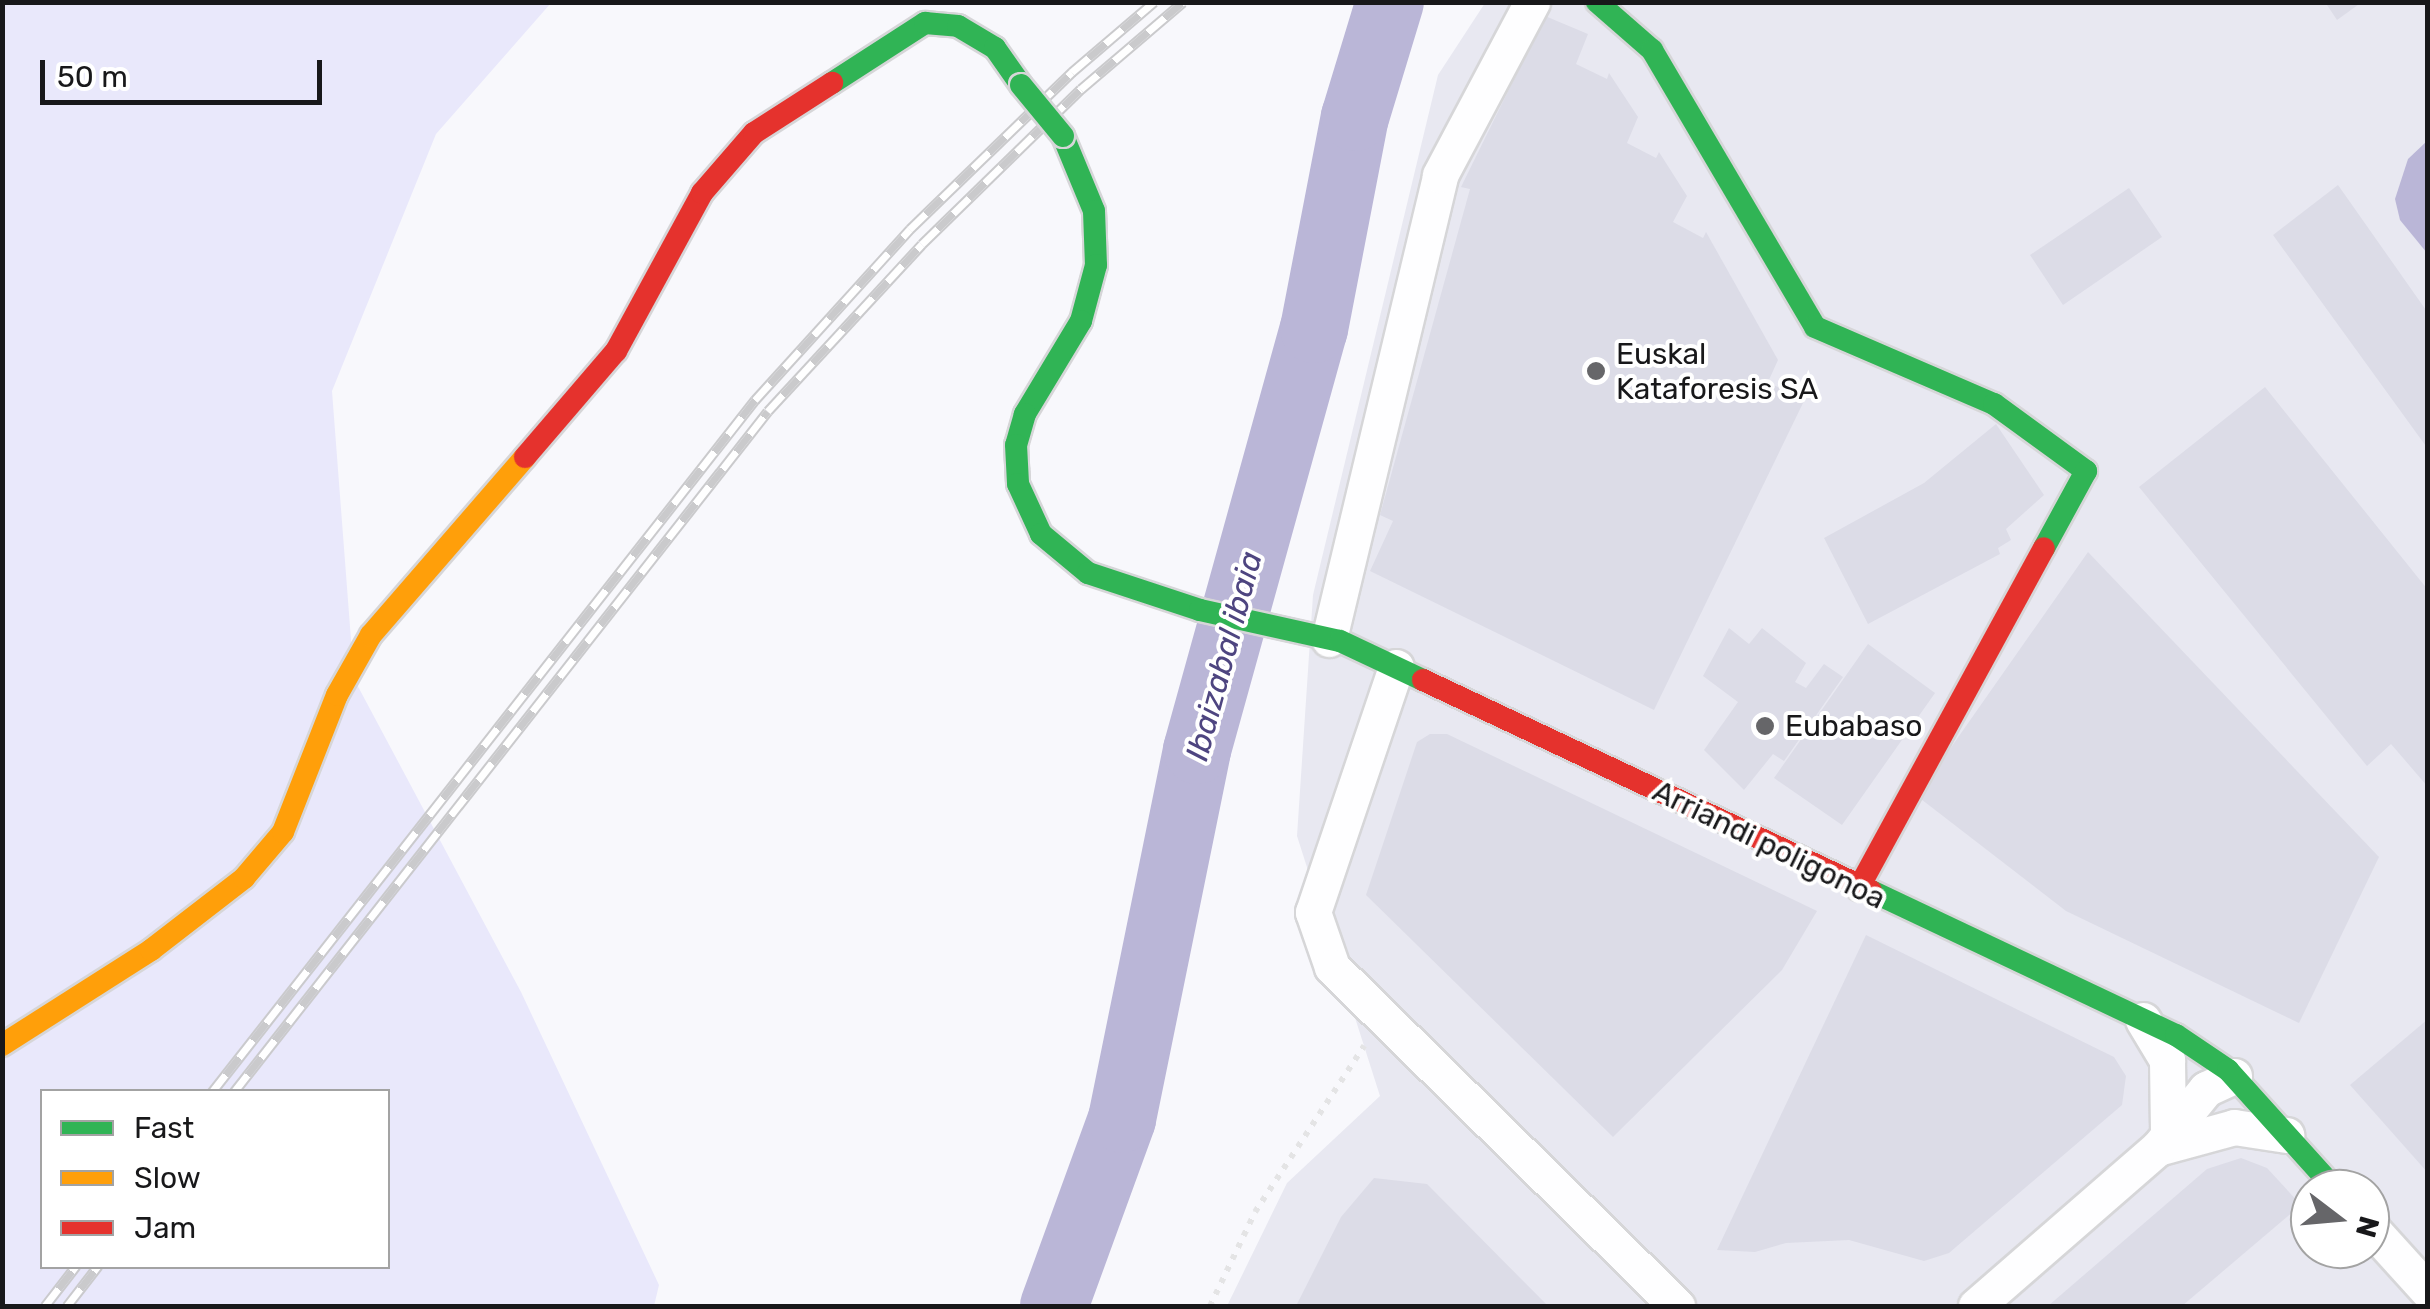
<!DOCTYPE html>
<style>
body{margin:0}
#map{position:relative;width:2430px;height:1309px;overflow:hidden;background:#f8f8fc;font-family:Rubik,sans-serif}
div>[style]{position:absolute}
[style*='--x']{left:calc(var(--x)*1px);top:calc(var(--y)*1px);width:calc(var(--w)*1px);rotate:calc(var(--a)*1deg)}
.built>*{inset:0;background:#e8e8f1}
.green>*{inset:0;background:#e9e8fb}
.water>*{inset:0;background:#bab6d7}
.river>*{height:68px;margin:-34px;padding:0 34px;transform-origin:34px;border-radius:34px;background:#bab6d7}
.building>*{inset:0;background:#dcdce7}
.path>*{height:6px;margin-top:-3px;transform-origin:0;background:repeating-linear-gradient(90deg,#e4e4e5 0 5px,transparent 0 13px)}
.roads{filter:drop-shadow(2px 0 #d6d6d8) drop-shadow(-2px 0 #d6d6d8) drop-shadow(0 2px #d6d6d8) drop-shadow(0 -2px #d6d6d8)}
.street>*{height:35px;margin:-17.5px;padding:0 17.5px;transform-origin:17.5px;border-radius:17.5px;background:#fefeff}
.fast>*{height:22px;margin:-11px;padding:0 11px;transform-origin:11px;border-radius:11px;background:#30b455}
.slow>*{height:22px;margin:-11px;padding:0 11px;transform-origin:11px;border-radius:11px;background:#ff9f0a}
.jam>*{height:22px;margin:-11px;padding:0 11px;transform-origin:11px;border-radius:11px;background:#e5322d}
.rail>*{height:11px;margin-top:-5.5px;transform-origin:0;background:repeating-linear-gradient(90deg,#fff 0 22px,#cacacc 0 44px);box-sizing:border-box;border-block:2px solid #cacacc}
.bridges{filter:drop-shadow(2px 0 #d6d6d8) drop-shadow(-2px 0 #d6d6d8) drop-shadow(0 2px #d6d6d8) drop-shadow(0 -2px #d6d6d8)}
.fast-bridge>*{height:22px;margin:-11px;padding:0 11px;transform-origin:11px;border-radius:11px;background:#30b455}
.dots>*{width:28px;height:28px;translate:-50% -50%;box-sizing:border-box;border:5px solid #fff;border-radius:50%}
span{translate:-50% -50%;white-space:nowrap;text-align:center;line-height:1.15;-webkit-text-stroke:8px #fff;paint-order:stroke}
.poi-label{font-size:30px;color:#18181a}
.left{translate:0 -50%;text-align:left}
.street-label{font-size:30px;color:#18181a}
.water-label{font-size:32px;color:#4e4580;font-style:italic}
.frame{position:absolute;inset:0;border:5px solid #18181a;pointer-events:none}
.legend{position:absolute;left:40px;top:1089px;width:350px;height:180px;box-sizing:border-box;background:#fff;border:2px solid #a3a3a3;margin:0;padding:12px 18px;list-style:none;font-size:30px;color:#18181a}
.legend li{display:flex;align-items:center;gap:20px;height:50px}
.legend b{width:50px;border:2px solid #a3a3a3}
.north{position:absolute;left:2290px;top:1169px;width:100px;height:100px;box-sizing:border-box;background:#fff;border:2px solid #a3a3a3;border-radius:50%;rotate:106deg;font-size:28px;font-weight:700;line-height:40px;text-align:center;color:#18181a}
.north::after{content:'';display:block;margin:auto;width:35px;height:45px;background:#666669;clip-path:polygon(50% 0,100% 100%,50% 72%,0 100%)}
.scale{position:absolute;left:40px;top:60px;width:282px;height:45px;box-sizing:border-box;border:5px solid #18181a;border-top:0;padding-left:12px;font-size:30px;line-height:35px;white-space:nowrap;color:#18181a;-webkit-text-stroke:8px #fff;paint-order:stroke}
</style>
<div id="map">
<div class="built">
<i style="clip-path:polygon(evenodd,1485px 3px,2427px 3px,2427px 1306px,1227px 1306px,1287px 1183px,1380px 1096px,1297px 836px,1313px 595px,1438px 75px,1485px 3px,2310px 1189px,2370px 1189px,2370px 1249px,2310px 1249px,2310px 1189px)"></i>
</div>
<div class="green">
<i style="clip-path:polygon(evenodd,3px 3px,551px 3px,436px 134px,332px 391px,354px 679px,521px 992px,659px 1285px,654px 1306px,3px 1306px,3px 3px,42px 1092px,388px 1092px,388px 1266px,42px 1266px,42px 1092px)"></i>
</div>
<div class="water">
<i style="clip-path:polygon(2427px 141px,2427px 253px,2400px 220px,2395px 199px,2408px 159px)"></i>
</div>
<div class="river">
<i style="--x:1054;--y:1306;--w:199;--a:-70"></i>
<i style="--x:1122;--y:1119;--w:377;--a:-78.5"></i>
<i style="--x:1197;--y:750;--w:437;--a:-74.5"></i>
<i style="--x:1314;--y:329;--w:216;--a:-79.1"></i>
<i style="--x:1355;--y:117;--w:120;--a:-73.1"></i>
</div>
<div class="building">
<i style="clip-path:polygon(2325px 2px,2362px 2px,2337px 20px)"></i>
<i style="clip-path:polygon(1545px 16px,1588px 34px,1576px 64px,1607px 79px,1609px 73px,1638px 117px,1627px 143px,1656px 158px,1659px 152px,1687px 196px,1673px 222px,1703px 238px,1706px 232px,1778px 360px,1768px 382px,1804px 401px,1654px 710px,1370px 571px,1393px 521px,1380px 515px,1470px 189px,1461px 187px)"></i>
<i style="clip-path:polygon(2338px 185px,2428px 313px,2428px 449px,2273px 235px)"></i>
<i style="clip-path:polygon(2129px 188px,2162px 237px,2063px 305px,2030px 255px)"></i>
<i style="clip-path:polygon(2265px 387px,2428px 590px,2428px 787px,2391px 744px,2367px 766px,2139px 487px)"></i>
<i style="clip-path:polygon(1996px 424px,2044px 495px,2006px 529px,2011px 540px,1998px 548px,2000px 554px,1868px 624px,1824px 538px,1924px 483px)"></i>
<i style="clip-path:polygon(2088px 552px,2379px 857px,2299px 1023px,2066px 911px,1917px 796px)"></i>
<i style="clip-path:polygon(1729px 628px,1749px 644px,1762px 628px,1806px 663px,1795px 682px,1806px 688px,1824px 664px,1843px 677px,1784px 761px,1773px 754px,1744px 790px,1704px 750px,1738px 702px,1703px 676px)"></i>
<i style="clip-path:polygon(1868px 644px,1935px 693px,1842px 825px,1774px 778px)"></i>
<i style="clip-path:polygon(1430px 734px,1447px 734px,1817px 911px,1782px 970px,1613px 1137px,1366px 895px,1417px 742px)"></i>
<i style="clip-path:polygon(1866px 935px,2114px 1057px,2126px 1076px,2122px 1105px,1949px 1253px,1924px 1261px,1849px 1240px,1786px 1243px,1755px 1252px,1717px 1250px)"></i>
<i style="clip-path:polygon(2428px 1019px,2428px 1173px,2350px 1085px)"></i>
<i style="clip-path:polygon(2241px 1158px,2267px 1168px,2301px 1205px,2182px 1306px,2048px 1306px,2207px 1169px)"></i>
<i style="clip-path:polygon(1374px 1178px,1427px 1184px,1548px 1306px,1296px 1306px,1341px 1217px)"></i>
</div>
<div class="path">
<i style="--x:1210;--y:1306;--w:104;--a:-64.4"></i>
<i style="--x:1255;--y:1212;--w:199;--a:-56.7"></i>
</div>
<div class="roads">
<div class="street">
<i style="--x:1329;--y:639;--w:477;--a:-76.5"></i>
<i style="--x:1440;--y:175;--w:196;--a:-62"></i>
<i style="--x:1396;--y:667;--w:259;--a:108.7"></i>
<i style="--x:1313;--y:912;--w:58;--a:70.9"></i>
<i style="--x:1332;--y:967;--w:484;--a:44.5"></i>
<i style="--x:2143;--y:1020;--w:47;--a:59"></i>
<i style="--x:2167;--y:1060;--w:71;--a:89.2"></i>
<i style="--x:2158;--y:1148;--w:79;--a:-15.4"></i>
<i style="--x:2234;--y:1127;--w:53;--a:8.7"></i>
<i style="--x:2370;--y:1227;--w:86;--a:47.8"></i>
<i style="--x:1976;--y:1306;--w:241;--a:-41"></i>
<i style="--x:2158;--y:1148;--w:76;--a:-50.9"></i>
<i style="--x:2206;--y:1089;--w:31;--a:-25"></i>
</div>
<div class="fast">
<i style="--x:1597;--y:2;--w:73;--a:41.1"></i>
<i style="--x:1652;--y:50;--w:321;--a:59.5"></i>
<i style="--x:1815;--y:327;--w:195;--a:23.3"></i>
<i style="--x:1994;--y:404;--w:114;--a:36.1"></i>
<i style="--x:2086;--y:471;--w:88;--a:118.6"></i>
<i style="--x:832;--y:83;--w:111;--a:-32.8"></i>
<i style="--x:925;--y:23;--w:33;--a:5"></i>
<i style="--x:958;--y:26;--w:43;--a:30.7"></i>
<i style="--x:995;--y:48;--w:45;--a:54.9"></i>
<i style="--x:1063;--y:136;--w:81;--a:67.5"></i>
<i style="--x:1094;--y:211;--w:54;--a:87.9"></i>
<i style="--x:1096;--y:265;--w:58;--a:105"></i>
<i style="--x:1081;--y:321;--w:109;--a:121.1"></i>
<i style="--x:1025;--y:414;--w:32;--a:106"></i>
<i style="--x:1016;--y:445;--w:39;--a:87"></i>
<i style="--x:1018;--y:484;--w:55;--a:65.3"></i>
<i style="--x:1041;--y:534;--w:61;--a:39.7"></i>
<i style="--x:1088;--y:573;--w:118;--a:18.3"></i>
<i style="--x:1200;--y:610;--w:143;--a:12.5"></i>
<i style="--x:1340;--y:641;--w:92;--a:25.2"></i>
<i style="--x:1871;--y:891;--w:337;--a:25.3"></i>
<i style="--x:2176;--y:1035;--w:63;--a:33.9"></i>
<i style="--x:2228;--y:1070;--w:160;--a:48"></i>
</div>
<div class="slow">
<i style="--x:2;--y:1045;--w:177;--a:-32.5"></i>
<i style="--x:151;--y:950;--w:118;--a:-37.7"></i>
<i style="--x:244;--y:878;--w:60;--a:-49.7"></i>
<i style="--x:283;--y:832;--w:147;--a:-68.5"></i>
<i style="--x:337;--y:695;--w:69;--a:-60.5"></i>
<i style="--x:371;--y:635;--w:235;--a:-49.1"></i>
</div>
<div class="jam">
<i style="--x:525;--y:457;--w:140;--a:-49.4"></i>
<i style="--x:616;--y:351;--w:180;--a:-61.4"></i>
<i style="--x:702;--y:193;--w:79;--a:-49.1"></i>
<i style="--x:754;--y:133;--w:93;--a:-32.7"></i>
<i style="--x:1423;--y:680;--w:495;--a:25.2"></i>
<i style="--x:1858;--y:889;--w:388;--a:-61.4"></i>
</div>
</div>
<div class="rail">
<i style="--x:212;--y:1092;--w:880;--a:-51.88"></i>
<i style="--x:755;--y:400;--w:231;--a:-47.8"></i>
<i style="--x:910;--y:229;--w:226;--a:-44.1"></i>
<i style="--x:1072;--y:72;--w:108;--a:-40.5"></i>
<i style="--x:234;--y:1092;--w:865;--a:-51.9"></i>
<i style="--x:768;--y:411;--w:227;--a:-47.3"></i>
<i style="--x:922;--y:244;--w:222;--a:-44.3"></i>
<i style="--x:1081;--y:89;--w:134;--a:-40.5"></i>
<i style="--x:45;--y:1306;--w:51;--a:-52.2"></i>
<i style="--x:67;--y:1306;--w:51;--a:-52.2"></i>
</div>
<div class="bridges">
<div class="fast-bridge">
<i style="--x:1021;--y:85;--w:66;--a:50.5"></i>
</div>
</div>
<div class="dots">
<i style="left:1596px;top:371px;background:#666669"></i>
<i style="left:1765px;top:726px;background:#666669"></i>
</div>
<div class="poi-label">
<span class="left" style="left:1616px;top:371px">Euskal<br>Kataforesis SA</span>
<span class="left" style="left:1785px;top:726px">Eubabaso</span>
</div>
<div class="street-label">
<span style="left:1769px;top:845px;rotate:26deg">Arriandi poligonoa</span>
</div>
<div class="water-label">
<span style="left:1224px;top:656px;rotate:-75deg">Ibaizabal ibaia</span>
</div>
<div class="frame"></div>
<ul class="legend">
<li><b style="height:12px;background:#30b455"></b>Fast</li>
<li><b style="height:12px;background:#ff9f0a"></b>Slow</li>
<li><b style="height:12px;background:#e5322d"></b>Jam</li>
</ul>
<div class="north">N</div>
<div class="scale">50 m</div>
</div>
